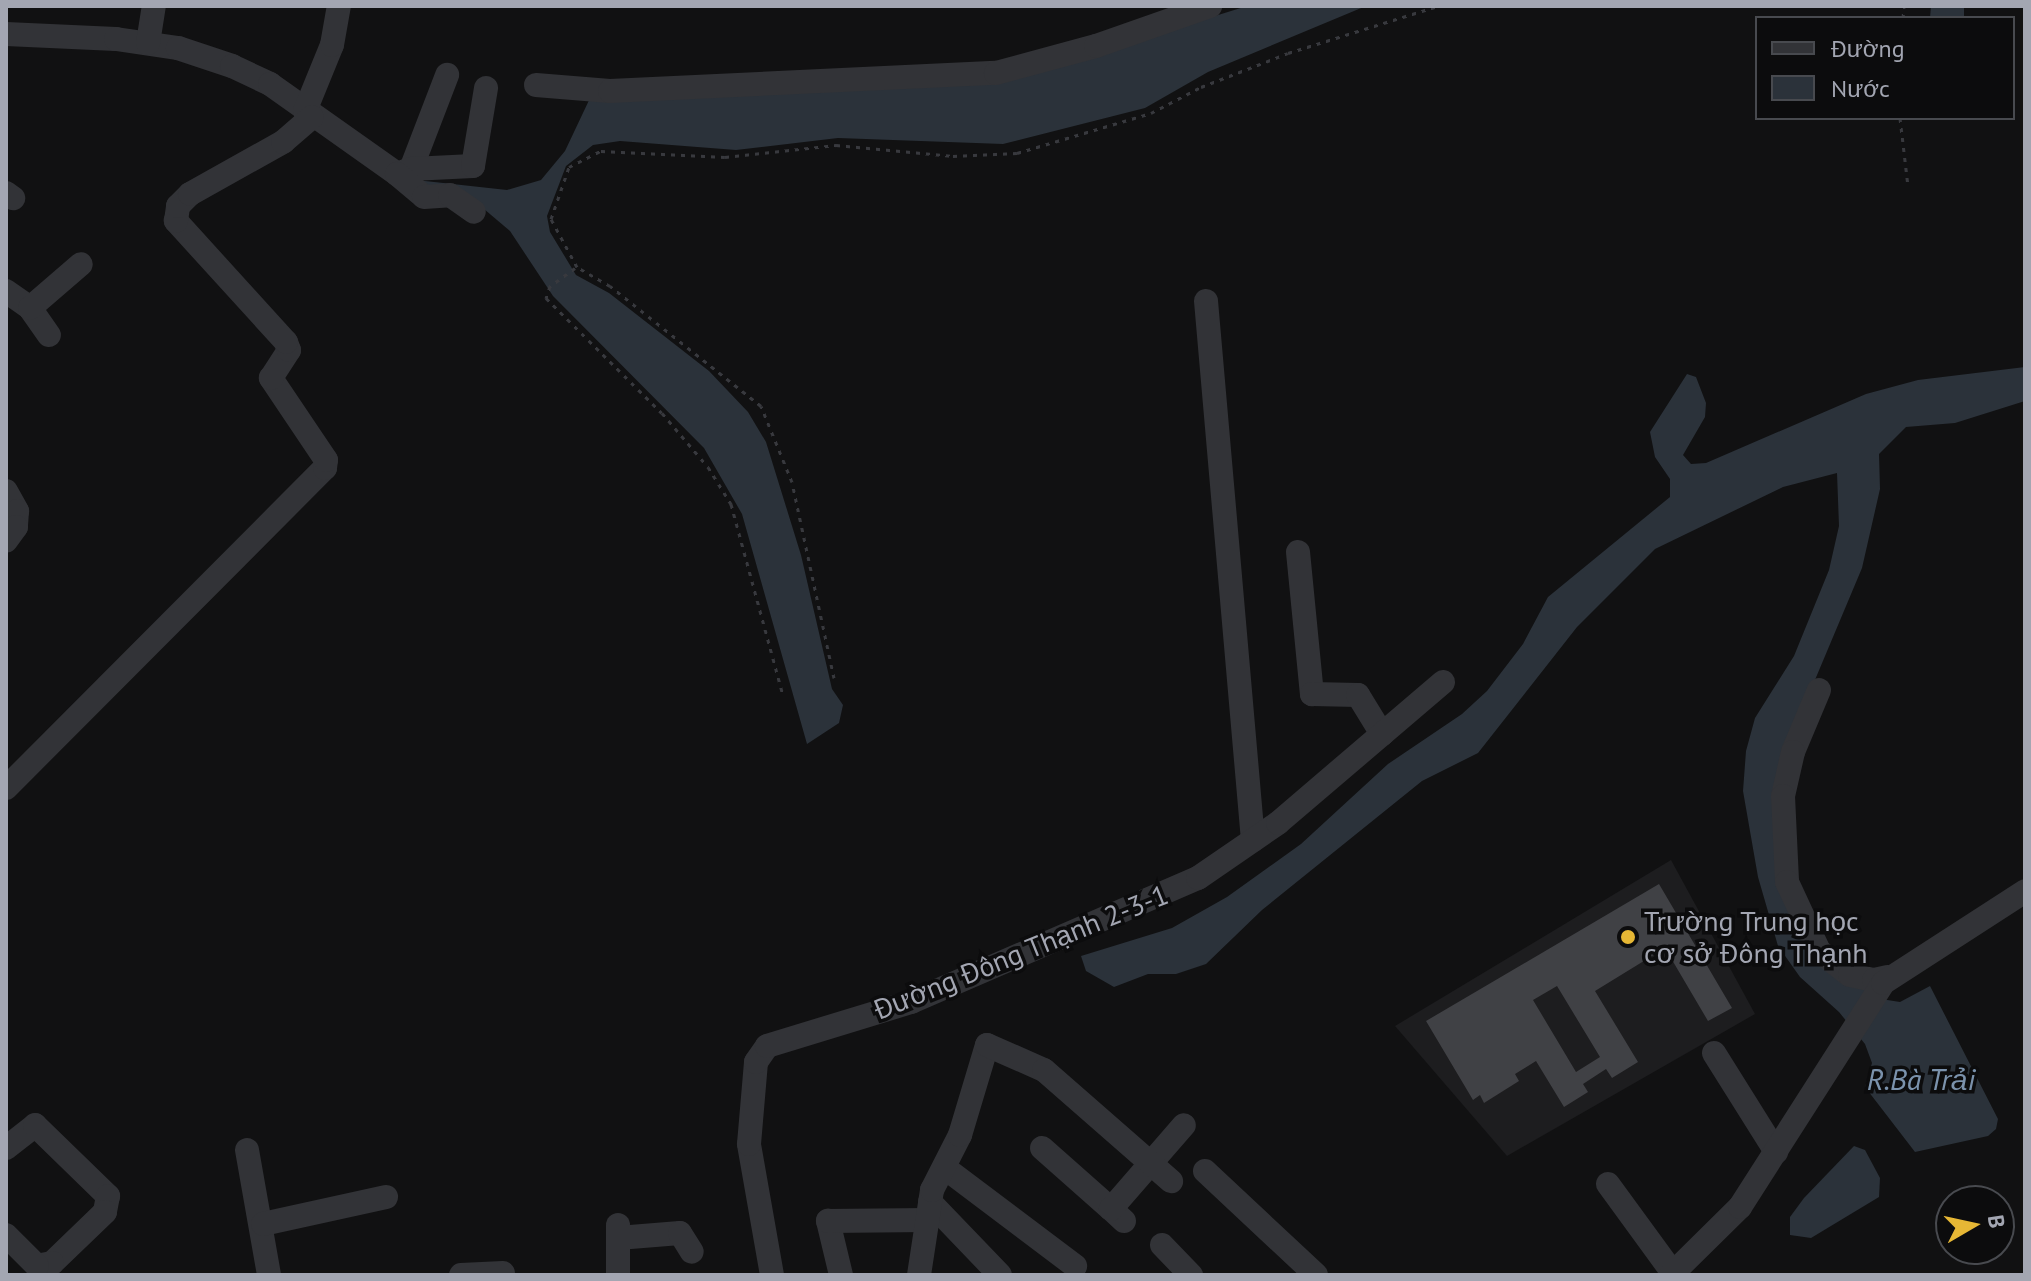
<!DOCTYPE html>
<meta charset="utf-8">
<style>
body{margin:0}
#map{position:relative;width:2031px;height:1281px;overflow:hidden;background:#111112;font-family:"PT Sans",sans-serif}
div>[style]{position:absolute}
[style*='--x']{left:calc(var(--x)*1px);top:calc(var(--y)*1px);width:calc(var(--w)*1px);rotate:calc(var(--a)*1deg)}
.built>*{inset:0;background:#1d1d1f}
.water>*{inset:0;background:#2b323a}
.building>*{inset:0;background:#404145}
.path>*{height:3px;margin-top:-1.5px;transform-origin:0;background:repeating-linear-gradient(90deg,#38393e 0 4px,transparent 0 10px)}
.minor>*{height:24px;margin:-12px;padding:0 12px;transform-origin:12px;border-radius:12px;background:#323337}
.dots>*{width:22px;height:22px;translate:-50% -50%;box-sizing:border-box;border:4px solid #0c0c0d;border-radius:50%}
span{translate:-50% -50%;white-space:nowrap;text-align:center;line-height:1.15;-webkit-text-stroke:7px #0c0c0d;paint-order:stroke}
.poi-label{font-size:28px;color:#a3a6b2}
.left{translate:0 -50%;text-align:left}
.street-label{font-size:28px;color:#a3a6b2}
.water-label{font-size:30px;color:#7b92ac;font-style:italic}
.frame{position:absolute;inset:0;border:8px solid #a3a6b2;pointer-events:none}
.legend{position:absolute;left:1755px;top:16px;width:260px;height:104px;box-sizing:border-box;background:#0c0c0d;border:2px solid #484a4f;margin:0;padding:10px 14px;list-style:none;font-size:24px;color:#a3a6b2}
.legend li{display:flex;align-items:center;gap:16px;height:40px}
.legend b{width:40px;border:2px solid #484a4f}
.north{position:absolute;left:1935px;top:1185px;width:80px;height:80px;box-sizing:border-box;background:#0c0c0d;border:2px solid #484a4f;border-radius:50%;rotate:81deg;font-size:22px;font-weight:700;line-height:32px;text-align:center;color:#a3a6b2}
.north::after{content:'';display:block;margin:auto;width:28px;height:36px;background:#e6b735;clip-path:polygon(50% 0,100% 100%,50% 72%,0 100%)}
</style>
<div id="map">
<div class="built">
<i style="clip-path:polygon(1671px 860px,1755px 1014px,1507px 1156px,1395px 1026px)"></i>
</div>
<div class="water">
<i style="clip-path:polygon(1247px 6px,1366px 6px,1208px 72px,1145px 108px,1003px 144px,838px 138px,736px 150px,620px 141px,593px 145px,566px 166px,547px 216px,550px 232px,576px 275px,609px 293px,709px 371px,748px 412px,766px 442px,801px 555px,832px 689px,843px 705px,839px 723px,807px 744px,742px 514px,704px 448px,553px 296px,510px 231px,484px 209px,416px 180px,507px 190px,541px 180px,565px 151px,591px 96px,862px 88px,1167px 31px)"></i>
<i style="clip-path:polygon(1931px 6px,1964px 6px,1964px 18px,1930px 18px)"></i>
<i style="clip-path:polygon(2025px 367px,2025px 401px,1955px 423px,1906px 427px,1879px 454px,1880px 489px,1862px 568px,1791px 737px,1788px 905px,1881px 999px,1900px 1002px,1930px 986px,1998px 1119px,1996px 1129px,1988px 1136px,1915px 1152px,1865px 1087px,1872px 1063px,1865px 1044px,1839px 1012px,1800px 977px,1778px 946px,1758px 877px,1743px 791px,1746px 751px,1755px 718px,1794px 656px,1829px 570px,1839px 526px,1837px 473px,1783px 487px,1655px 549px,1577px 627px,1478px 753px,1422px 781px,1262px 910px,1206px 964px,1176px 974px,1148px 974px,1114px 987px,1086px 971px,1081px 956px,1172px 928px,1227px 897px,1301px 844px,1388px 764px,1462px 714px,1487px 691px,1523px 644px,1548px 597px,1670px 497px,1670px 479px,1655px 457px,1650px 432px,1687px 374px,1696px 377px,1706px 403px,1705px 417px,1683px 455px,1691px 464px,1706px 463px,1866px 394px,1918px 380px)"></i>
<i style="clip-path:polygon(1854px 1146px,1865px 1150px,1880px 1178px,1879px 1197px,1811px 1238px,1790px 1235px,1790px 1217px,1804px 1198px)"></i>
</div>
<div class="building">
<i style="clip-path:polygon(evenodd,1659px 884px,1732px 1008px,1708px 1021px,1665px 948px,1595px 991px,1638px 1062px,1612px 1078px,1606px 1069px,1583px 1084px,1588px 1092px,1564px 1107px,1536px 1061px,1515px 1074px,1519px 1081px,1484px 1103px,1480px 1095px,1473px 1100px,1426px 1021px,1659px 884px,1557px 986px,1600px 1057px,1576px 1072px,1533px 1000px,1557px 986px)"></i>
</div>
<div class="path">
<i style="--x:1903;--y:18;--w:12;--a:-85"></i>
<i style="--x:1900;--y:118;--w:68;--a:83.3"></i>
<i style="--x:575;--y:268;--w:31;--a:144"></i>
<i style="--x:550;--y:286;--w:13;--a:108"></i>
<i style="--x:546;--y:298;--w:163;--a:44.8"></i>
<i style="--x:662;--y:413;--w:71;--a:49.6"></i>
<i style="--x:708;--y:467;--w:44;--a:58.1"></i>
<i style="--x:731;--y:504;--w:195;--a:74.8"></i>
<i style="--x:834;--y:678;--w:200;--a:-102.1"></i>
<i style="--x:792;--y:482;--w:82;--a:-112.2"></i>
<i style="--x:761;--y:406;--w:193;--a:-141.5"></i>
<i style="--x:610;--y:286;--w:38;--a:-150"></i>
<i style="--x:577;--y:267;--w:55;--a:-118.4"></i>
<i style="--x:551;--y:219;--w:55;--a:-70.9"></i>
<i style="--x:569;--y:167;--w:36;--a:-27"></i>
<i style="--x:601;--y:151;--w:124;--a:2.8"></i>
<i style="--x:725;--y:157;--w:112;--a:-6.2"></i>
<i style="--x:836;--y:145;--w:118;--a:5.4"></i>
<i style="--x:953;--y:156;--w:64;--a:-2.7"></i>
<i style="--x:1017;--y:153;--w:140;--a:-16.6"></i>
<i style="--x:1151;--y:113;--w:56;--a:-27.5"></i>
<i style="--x:1201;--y:87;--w:93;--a:-21.3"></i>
<i style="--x:1288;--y:53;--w:157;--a:-17.4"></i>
</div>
<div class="minor">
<i style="--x:6;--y:34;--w:110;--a:2.6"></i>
<i style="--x:116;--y:39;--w:63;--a:8.3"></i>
<i style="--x:178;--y:48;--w:57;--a:18.4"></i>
<i style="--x:232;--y:66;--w:42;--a:25.3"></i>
<i style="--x:270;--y:84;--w:156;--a:35.3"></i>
<i style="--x:397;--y:174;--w:15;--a:-20"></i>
<i style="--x:411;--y:169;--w:101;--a:-69"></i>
<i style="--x:148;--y:43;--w:37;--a:-81"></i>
<i style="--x:536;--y:85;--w:74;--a:4.6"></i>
<i style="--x:610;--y:91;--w:386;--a:-2.7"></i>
<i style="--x:996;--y:73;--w:104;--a:-15.1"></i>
<i style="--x:1096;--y:46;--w:121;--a:-19.3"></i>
<i style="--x:305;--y:111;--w:71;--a:-67.8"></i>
<i style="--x:332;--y:45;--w:40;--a:-80"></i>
<i style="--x:411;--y:169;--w:62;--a:-2.8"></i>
<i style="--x:473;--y:166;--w:79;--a:-80.5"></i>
<i style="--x:397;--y:174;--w:35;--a:40"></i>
<i style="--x:424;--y:197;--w:26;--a:-4"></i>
<i style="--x:450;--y:195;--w:29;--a:35"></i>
<i style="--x:6;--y:193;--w:9;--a:36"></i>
<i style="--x:6;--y:291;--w:29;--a:35"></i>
<i style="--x:30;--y:308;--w:33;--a:55"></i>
<i style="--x:1206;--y:301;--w:541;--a:85.02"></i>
<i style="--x:30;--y:308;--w:67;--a:-40.8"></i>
<i style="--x:6;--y:491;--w:23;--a:61"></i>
<i style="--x:17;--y:511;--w:16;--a:94"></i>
<i style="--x:16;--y:527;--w:17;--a:126"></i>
<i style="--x:1298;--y:552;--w:143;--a:84.4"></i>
<i style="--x:1312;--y:694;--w:46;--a:1.2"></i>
<i style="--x:1358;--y:695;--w:46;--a:58.4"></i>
<i style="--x:1819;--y:690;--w:67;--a:112.8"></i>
<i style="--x:1793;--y:752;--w:45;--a:102.8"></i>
<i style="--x:1783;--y:796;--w:86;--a:87.3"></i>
<i style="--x:1787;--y:882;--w:76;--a:65.1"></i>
<i style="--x:1819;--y:951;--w:39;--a:38"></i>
<i style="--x:1850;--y:975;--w:25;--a:12"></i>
<i style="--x:1874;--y:980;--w:14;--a:-12"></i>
<i style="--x:6;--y:788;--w:452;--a:-45.1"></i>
<i style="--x:325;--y:468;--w:8;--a:-83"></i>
<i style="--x:326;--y:460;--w:99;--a:-123.9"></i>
<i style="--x:271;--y:378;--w:33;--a:-57"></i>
<i style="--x:289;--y:350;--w:9;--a:-111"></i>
<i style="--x:286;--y:342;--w:164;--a:-132.3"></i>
<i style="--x:176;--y:221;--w:15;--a:-82"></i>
<i style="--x:178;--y:206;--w:17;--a:-45"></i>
<i style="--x:190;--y:194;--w:107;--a:-29.2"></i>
<i style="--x:283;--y:142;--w:38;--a:-41"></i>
<i style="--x:1714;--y:1053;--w:117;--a:57.9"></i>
<i style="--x:6;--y:1148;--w:37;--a:-38"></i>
<i style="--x:35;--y:1125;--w:102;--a:44.2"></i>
<i style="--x:108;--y:1196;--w:16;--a:101"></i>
<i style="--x:105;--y:1212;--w:74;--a:136.1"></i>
<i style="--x:52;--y:1263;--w:15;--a:169"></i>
<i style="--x:37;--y:1266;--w:44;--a:-135"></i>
<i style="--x:1042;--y:1148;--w:92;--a:41.5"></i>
<i style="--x:247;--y:1150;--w:127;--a:80"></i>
<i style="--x:945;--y:1168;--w:163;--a:37"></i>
<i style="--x:1205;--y:1171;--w:152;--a:43.1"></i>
<i style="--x:1608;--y:1184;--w:110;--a:53.9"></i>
<i style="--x:930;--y:1202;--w:101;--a:46.2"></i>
<i style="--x:1124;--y:1221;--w:18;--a:-137"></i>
<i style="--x:1111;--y:1209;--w:111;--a:-49"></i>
<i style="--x:263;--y:1224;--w:126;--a:-12.4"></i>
<i style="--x:618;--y:1238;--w:62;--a:-4.6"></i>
<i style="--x:680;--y:1233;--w:22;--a:58"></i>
<i style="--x:1162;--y:1245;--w:42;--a:46"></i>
<i style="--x:461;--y:1275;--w:42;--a:-2.7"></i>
<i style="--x:618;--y:1275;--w:50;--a:-90"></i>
<i style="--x:772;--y:1275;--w:133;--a:-100"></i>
<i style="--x:749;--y:1144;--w:82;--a:-85.1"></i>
<i style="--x:756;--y:1062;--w:19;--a:-55"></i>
<i style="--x:767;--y:1046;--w:151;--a:-17"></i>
<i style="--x:911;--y:1002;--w:313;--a:-23.4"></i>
<i style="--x:1198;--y:878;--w:97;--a:-34.5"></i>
<i style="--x:1278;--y:823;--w:217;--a:-40.5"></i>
<i style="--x:841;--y:1275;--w:56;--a:-103.5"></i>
<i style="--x:828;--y:1221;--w:100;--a:-0.6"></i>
<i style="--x:919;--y:1275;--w:86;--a:-81.3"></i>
<i style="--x:932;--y:1190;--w:62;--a:-63"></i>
<i style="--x:960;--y:1135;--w:94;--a:-73.3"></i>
<i style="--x:987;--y:1045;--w:62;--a:23.7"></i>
<i style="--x:1044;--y:1070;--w:169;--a:41.2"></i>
<i style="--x:1671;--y:1275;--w:97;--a:-44.6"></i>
<i style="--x:1740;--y:1207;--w:266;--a:-57.4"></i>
<i style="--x:1883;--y:983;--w:169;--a:-32.9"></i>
</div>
<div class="dots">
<i style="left:1628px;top:937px;background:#e6b735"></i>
</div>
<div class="poi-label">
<span class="left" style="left:1644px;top:937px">Trường Trung học<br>cơ sở Đông Thạnh</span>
</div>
<div class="street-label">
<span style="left:1021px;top:952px;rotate:-22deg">Đường Đông Thạnh 2-3-1</span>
</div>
<div class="water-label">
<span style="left:1921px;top:1079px">R.Bà Trải</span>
</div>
<div class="frame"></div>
<ul class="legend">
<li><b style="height:10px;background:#323337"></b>Đường</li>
<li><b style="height:22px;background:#2b323a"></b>Nước</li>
</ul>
<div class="north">B</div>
</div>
